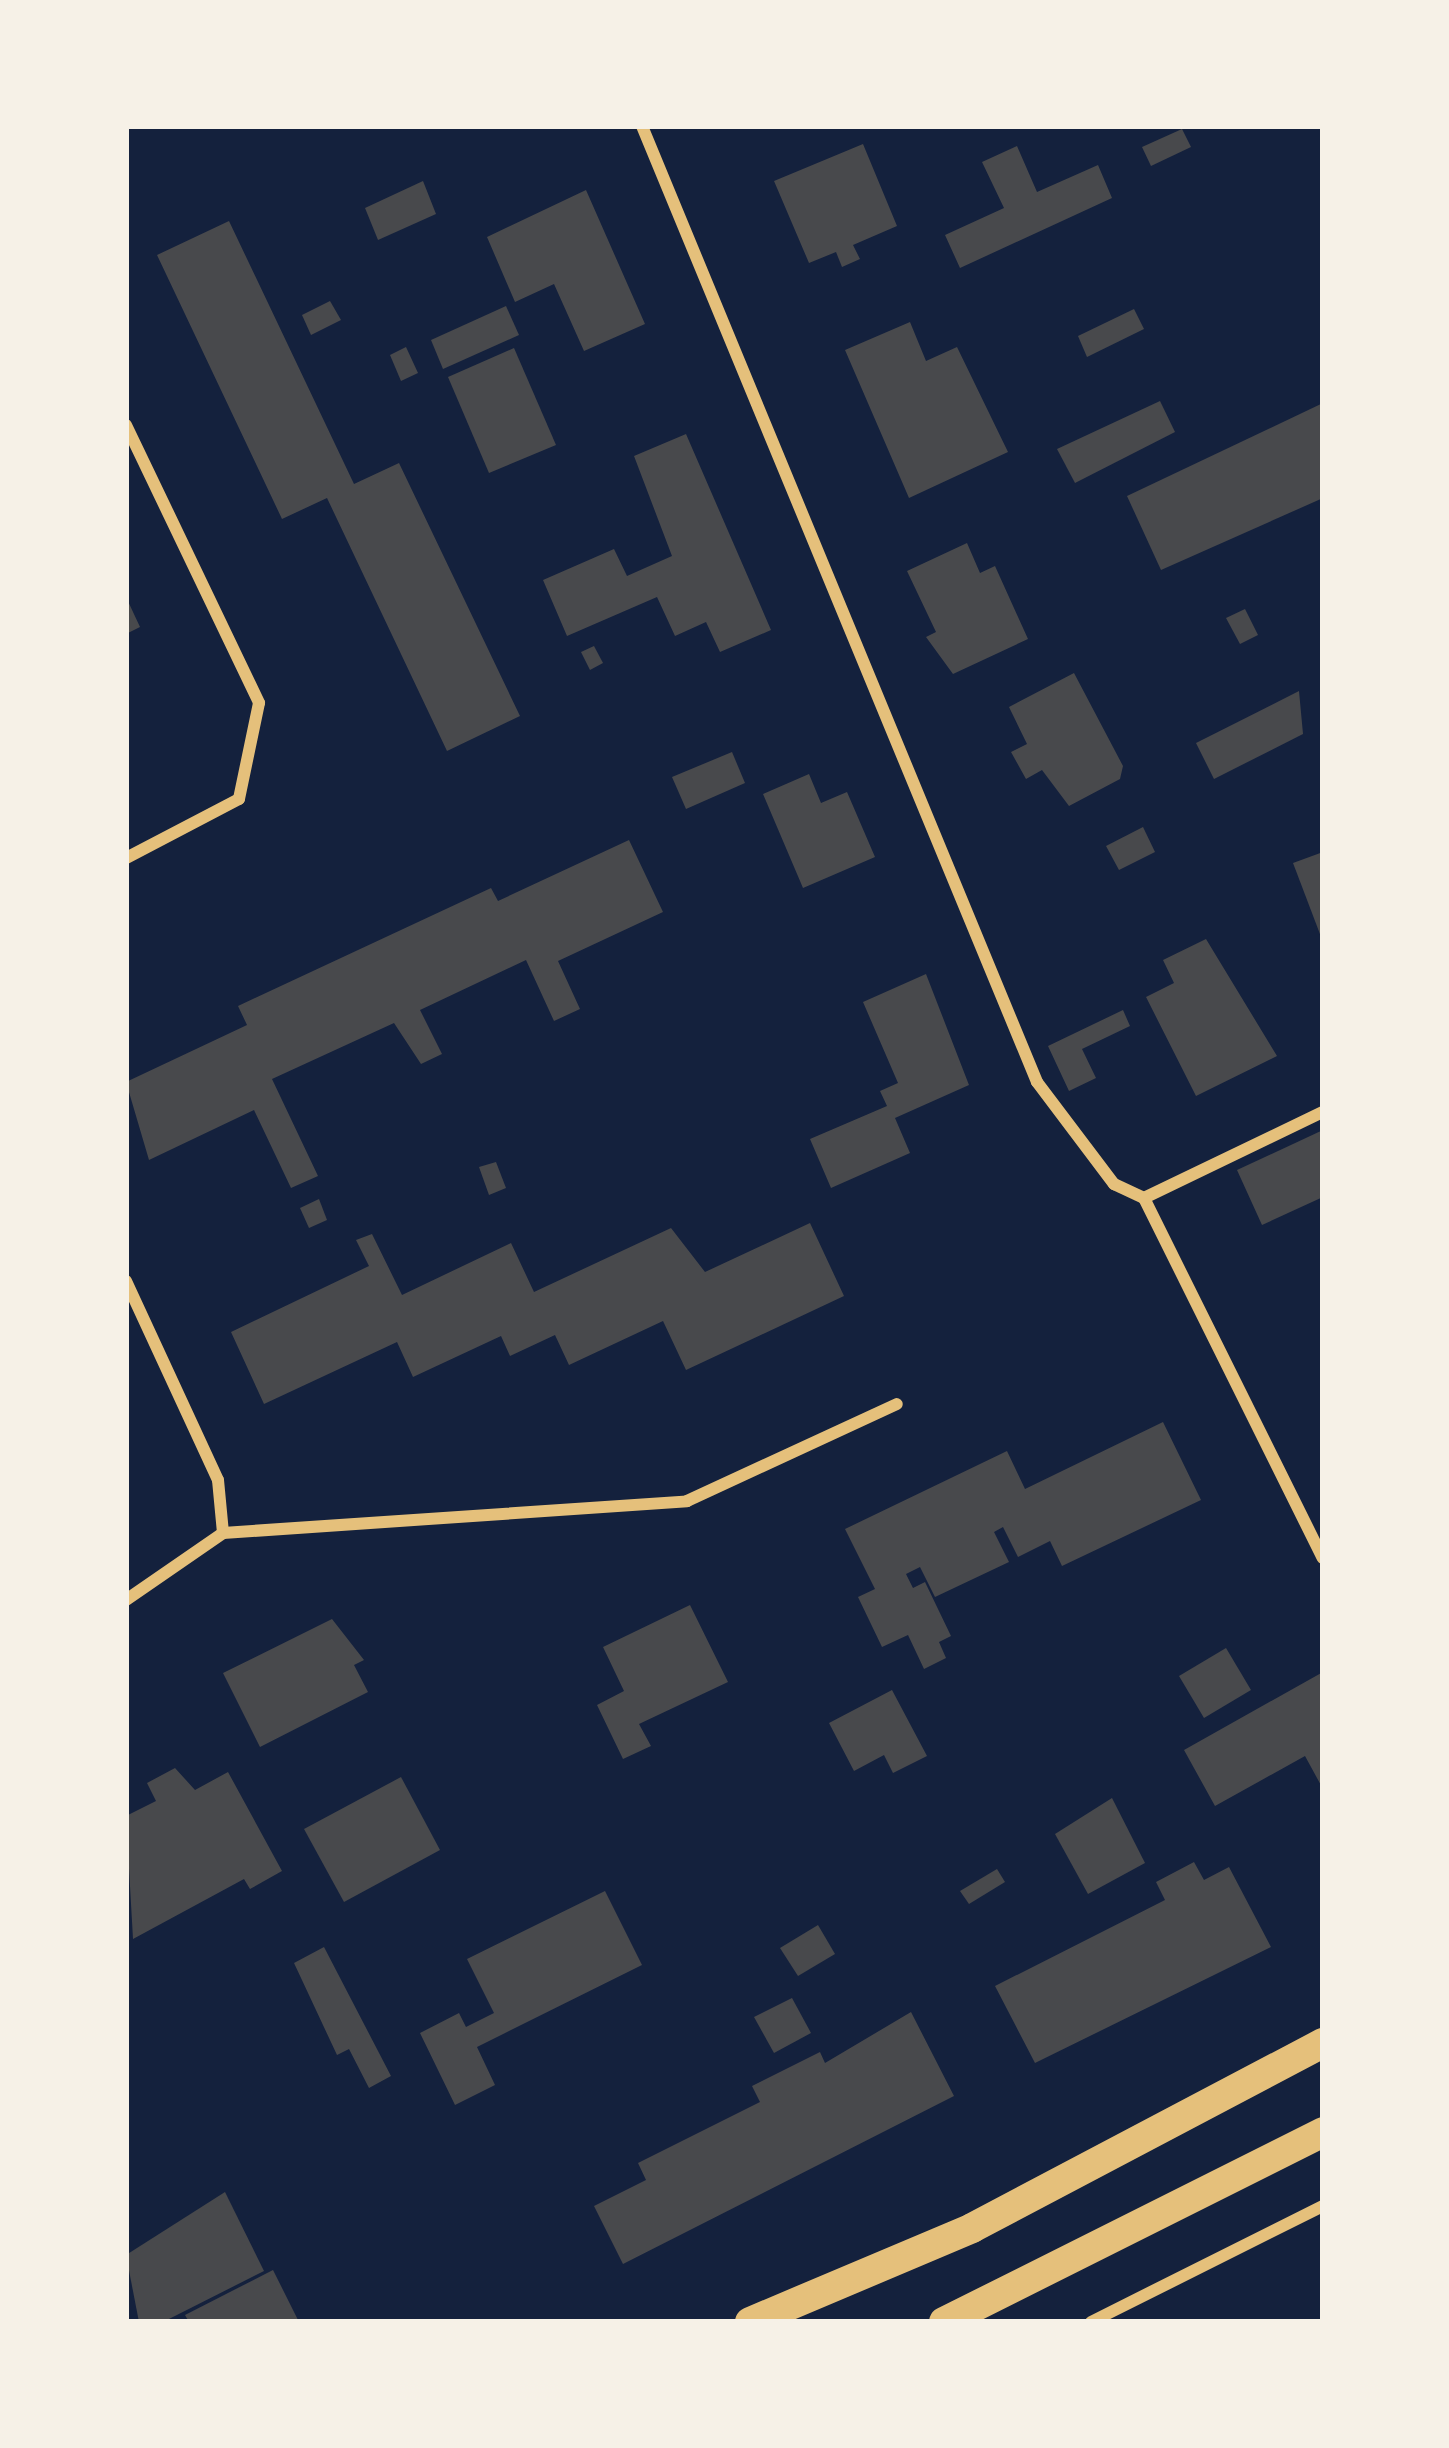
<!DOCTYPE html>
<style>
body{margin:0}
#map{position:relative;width:1449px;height:2448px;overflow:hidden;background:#14213d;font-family:Rubik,sans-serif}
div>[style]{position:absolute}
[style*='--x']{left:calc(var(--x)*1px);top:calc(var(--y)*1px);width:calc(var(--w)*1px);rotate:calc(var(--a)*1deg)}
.building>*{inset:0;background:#48494c}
.minor>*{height:12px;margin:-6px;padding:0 6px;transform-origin:6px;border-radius:6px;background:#e5c07b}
.primary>*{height:30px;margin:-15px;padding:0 15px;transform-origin:15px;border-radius:15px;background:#e5c07b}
span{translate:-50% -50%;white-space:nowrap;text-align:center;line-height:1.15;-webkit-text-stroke:10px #f6f1e7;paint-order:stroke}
.frame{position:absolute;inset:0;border:129px solid #f6f1e7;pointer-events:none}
</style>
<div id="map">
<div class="building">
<i style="clip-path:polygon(1182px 129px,1191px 147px,1151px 166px,1142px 147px)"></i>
<i style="clip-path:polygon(863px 144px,897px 226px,853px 245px,860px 259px,842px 267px,836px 252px,809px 263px,774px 181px)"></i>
<i style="clip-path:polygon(1017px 146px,1037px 192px,1098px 165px,1112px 198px,960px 268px,945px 235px,1004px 208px,982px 162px)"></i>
<i style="clip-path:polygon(423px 181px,436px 214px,378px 240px,365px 208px)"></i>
<i style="clip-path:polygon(586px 190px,645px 324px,584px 351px,554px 284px,515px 302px,487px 237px)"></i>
<i style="clip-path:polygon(229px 221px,354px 484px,399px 463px,520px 716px,447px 751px,327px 498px,282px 519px,157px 255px)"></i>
<i style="clip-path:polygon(330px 301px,341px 320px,311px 335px,302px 315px)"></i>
<i style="clip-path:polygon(506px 306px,519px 335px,443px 369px,431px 340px)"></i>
<i style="clip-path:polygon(1134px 309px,1144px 329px,1087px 357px,1078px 336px)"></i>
<i style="clip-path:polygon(910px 322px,926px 361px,957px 347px,1008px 452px,909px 498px,845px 350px)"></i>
<i style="clip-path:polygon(406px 347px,418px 373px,401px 381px,390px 355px)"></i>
<i style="clip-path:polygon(514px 348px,556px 445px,489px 473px,448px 377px)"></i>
<i style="clip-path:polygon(1160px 401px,1175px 432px,1075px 483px,1057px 449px)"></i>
<i style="clip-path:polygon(1323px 403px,1323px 498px,1161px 570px,1127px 496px)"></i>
<i style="clip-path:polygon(686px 434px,771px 630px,720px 652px,706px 622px,675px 636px,657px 597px,567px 636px,543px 580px,614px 549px,627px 576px,672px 556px,634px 456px)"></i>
<i style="clip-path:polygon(967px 543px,980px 573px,995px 566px,1028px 639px,953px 674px,926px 637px,936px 632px,907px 571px)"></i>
<i style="clip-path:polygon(126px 597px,140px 627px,126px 634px)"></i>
<i style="clip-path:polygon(1245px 609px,1258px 635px,1240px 644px,1226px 618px)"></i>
<i style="clip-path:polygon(594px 646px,603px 663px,590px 670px,581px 652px)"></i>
<i style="clip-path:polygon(1074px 673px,1123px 766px,1120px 779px,1069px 806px,1042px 770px,1026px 779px,1011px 752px,1027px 744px,1009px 707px)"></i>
<i style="clip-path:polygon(1299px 691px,1303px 734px,1214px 779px,1196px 743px)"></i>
<i style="clip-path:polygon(732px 752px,745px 783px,686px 809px,672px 777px)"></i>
<i style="clip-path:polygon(809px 774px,821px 803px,847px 792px,875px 857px,803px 888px,763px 794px)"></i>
<i style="clip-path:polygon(1143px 827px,1155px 852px,1119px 870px,1106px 846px)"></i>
<i style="clip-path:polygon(629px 840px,663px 912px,558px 961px,580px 1009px,554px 1021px,526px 960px,420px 1010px,442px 1054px,421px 1064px,394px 1023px,272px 1079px,318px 1176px,291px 1188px,254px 1110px,149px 1160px,126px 1082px,247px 1025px,238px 1006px,491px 888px,498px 901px)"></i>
<i style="clip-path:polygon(1323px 852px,1323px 942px,1293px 863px)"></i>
<i style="clip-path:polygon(1206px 939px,1277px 1056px,1196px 1096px,1146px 997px,1174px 983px,1163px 960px)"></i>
<i style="clip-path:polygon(926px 974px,969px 1085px,895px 1118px,910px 1153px,831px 1188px,810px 1139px,887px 1106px,880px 1091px,898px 1083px,863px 1002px)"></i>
<i style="clip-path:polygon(1123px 1010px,1130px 1026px,1082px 1049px,1096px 1078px,1069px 1091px,1048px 1046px)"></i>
<i style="clip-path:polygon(1323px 1130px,1323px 1197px,1262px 1225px,1237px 1170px)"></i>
<i style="clip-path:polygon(496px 1162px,506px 1188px,489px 1195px,479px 1167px)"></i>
<i style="clip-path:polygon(319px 1199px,327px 1220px,309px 1228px,300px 1208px)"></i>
<i style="clip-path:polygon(810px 1223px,844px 1296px,686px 1370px,663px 1321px,569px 1365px,555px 1335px,510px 1356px,501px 1336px,413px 1377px,397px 1342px,264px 1404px,231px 1332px,369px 1266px,356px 1240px,372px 1234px,402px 1295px,511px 1243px,534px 1292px,671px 1228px,705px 1272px)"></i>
<i style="clip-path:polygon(1163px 1422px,1201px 1500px,1062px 1566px,1050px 1541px,1018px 1557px,1003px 1527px,994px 1532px,1009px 1562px,935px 1597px,920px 1567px,906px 1574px,913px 1588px,925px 1582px,951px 1636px,939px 1642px,946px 1658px,924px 1669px,908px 1635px,882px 1647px,858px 1597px,875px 1589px,845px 1529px,1007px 1451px,1025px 1489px)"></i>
<i style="clip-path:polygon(690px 1605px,728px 1682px,639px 1724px,651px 1746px,623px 1759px,597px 1705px,624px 1691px,603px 1647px)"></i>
<i style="clip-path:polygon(332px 1619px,364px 1660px,354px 1665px,368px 1692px,260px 1747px,223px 1673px)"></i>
<i style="clip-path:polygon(1226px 1648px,1251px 1690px,1204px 1718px,1179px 1676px)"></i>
<i style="clip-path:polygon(1323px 1672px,1323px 1789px,1305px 1756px,1215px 1806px,1184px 1750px)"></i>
<i style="clip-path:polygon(892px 1690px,927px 1756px,893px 1773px,884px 1755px,854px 1771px,829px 1723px)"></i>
<i style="clip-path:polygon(175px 1768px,195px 1790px,228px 1772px,282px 1871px,250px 1889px,244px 1879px,133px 1939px,126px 1816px,156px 1801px,147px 1783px)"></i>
<i style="clip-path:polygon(401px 1777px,440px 1850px,344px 1902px,304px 1829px)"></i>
<i style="clip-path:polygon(1112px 1798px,1145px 1863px,1088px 1894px,1055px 1834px)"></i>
<i style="clip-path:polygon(1194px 1862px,1204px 1880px,1229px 1867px,1271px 1947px,1035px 2063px,995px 1986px,1165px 1900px,1156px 1882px)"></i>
<i style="clip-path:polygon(997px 1869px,1005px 1882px,969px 1904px,960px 1891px)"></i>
<i style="clip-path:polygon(605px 1891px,642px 1965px,477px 2047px,495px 2085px,455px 2105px,420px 2033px,459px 2013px,466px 2027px,494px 2013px,467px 1959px)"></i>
<i style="clip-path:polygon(818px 1925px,835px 1954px,798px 1976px,780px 1948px)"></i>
<i style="clip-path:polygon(324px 1947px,391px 2076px,369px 2088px,349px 2049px,337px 2055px,294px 1963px)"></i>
<i style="clip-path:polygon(792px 1998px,811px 2033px,774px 2053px,754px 2017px)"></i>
<i style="clip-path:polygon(911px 2012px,954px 2096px,623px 2264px,594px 2206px,646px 2180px,638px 2163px,760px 2102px,752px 2086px,820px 2052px,825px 2063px)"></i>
<i style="clip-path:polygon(225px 2192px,264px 2271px,163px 2322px,139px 2322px,126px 2255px)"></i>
<i style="clip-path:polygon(273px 2270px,299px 2322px,189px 2322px,185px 2315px)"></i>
</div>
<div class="minor">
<i style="--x:642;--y:126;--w:1034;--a:67.55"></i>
<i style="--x:1037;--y:1082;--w:128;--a:53"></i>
<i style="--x:1114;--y:1184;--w:33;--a:25"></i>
<i style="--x:1144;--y:1198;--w:199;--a:-25.7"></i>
<i style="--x:126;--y:425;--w:308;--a:64.4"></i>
<i style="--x:259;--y:703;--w:98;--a:101.8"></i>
<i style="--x:239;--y:799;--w:127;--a:152.4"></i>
<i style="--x:1144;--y:1198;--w:402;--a:63.6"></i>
<i style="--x:126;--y:1281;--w:219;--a:65.2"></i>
<i style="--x:218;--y:1480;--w:53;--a:84.6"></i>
<i style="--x:126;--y:1600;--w:118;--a:-34.6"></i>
<i style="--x:223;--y:1533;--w:465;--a:-3.9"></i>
<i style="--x:687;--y:1501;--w:231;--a:-24.8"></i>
<i style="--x:1091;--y:2322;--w:259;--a:-26.6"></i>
</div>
<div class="primary">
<i style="--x:750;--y:2322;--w:241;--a:-22.9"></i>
<i style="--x:972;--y:2228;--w:397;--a:-27.8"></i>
<i style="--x:944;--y:2322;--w:424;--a:-26.6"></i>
</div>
<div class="frame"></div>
</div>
